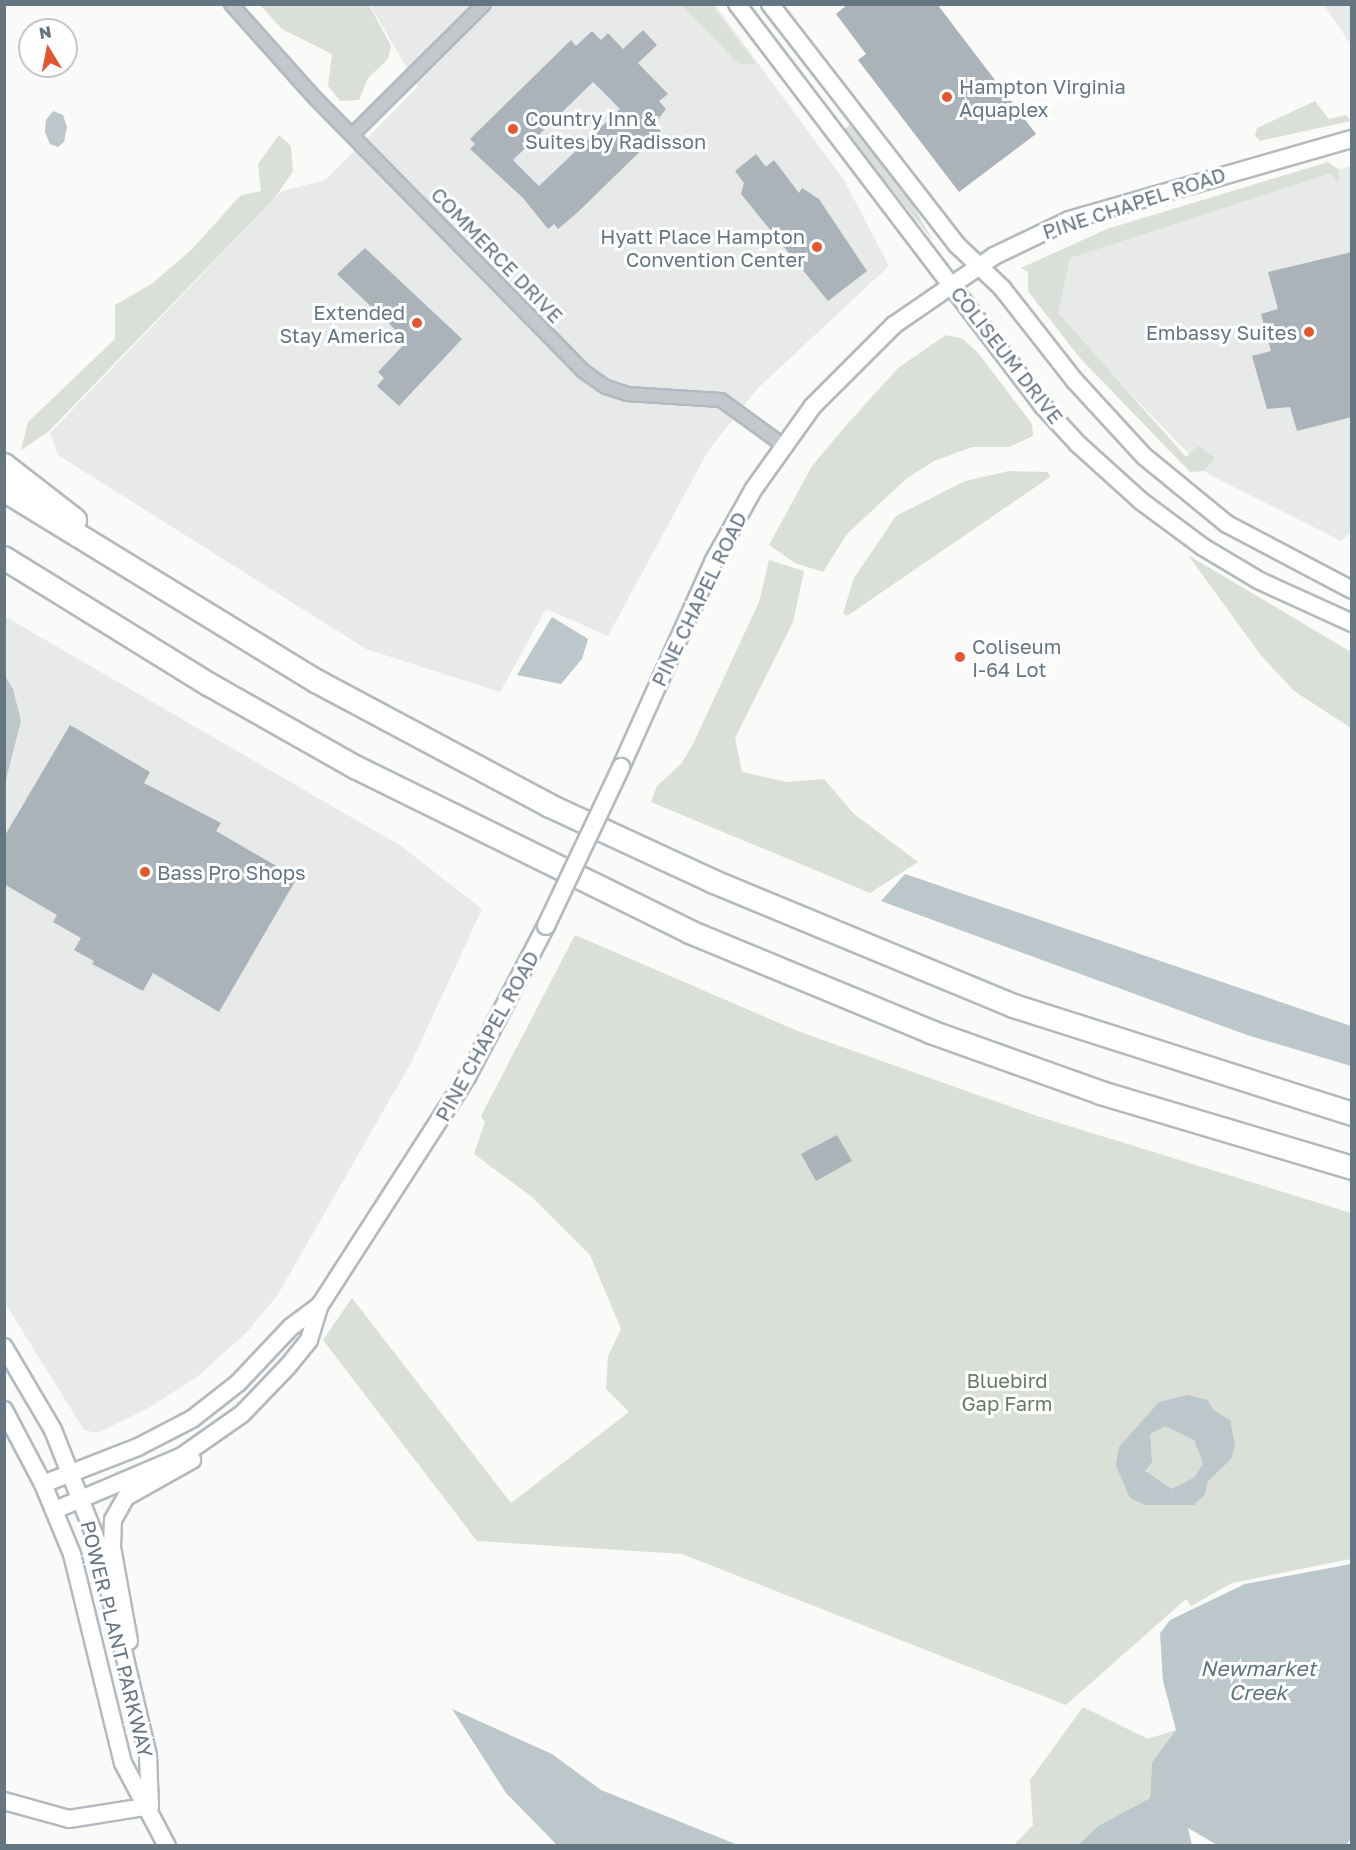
<!DOCTYPE html>
<style>
body{margin:0}
#map{position:relative;width:1356px;height:1850px;overflow:hidden;background:#fafaf8;font-family:"Golos Text",sans-serif}
div>[style]{position:absolute}
[style*='--x']{left:calc(var(--x)*1px);top:calc(var(--y)*1px);width:calc(var(--w)*1px);rotate:calc(var(--a)*1deg)}
.built>*{inset:0;background:#e8e9e9}
.green>*{inset:0;background:#dadfd7}
.water>*{inset:0;background:#bbc7cb}
.building>*{inset:0;background:#aab3b9}
.roads{filter:drop-shadow(2px 0 #b3babf) drop-shadow(-2px 0 #b3babf) drop-shadow(0 2px #b3babf) drop-shadow(0 -2px #b3babf)}
.street>*{height:12px;margin:-6px;padding:0 6px;transform-origin:6px;border-radius:6px;background:#c3c8cc}
.secondary>*{height:16px;margin:-8px;padding:0 8px;transform-origin:8px;border-radius:8px;background:#fff}
.highway>*{height:22px;margin:-11px;padding:0 11px;transform-origin:11px;border-radius:11px;background:#fff}
.bridges{filter:drop-shadow(2px 0 #b3babf) drop-shadow(-2px 0 #b3babf) drop-shadow(0 2px #b3babf) drop-shadow(0 -2px #b3babf)}
.secondary-bridge>*{height:16px;margin:-8px;padding:0 8px;transform-origin:8px;border-radius:8px;background:#fff}
.dots>*{width:16px;height:16px;translate:-50% -50%;box-sizing:border-box;border:3px solid #fff;border-radius:50%}
span{translate:-50% -50%;white-space:nowrap;text-align:center;line-height:1.15;-webkit-text-stroke:6px #fff;paint-order:stroke}
.poi-label{font-size:20px;color:#657683}
.left{translate:0 -50%;text-align:left}
.right{translate:-100% -50%;text-align:right}
.street-label{font-size:20px;color:#657683}
.park-label{font-size:20px;color:#687a64}
.water-label{font-size:21px;color:#60757c;font-style:italic}
.frame{position:absolute;inset:0;border:6px solid #657683;pointer-events:none}
.north{position:absolute;left:18px;top:18px;width:60px;height:60px;box-sizing:border-box;background:#fff;border:2px solid #c1c8cd;border-radius:50%;rotate:350deg;font-size:16px;font-weight:700;line-height:24px;text-align:center;color:#657683}
.north::after{content:'';display:block;margin:auto;width:21px;height:27px;background:#e4572e;clip-path:polygon(50% 0,100% 100%,50% 72%,0 100%)}
</style>
<div id="map">
<div class="built">
<i style="clip-path:polygon(370px 5px,715px 5px,844px 180px,889px 266px,757px 389px,708px 451px,608px 636px,546px 609px,500px 692px,366px 649px,58px 455px,50px 433px,282px 191px,325px 180px,418px 87px)"></i>
<i style="clip-path:polygon(1324px 5px,1351px 5px,1351px 45px)"></i>
<i style="clip-path:polygon(1351px 166px,1351px 532px,1341px 541px,1208px 474px,1052px 312px,1066px 250px)"></i>
<i style="clip-path:polygon(4px 616px,401px 846px,482px 909px,412px 1061px,277px 1296px,247px 1332px,198px 1376px,147px 1409px,97px 1433px,84px 1430px,5px 1303px)"></i>
</div>
<div class="green">
<i style="clip-path:polygon(260px 5px,369px 5px,391px 46px,388px 59px,368px 78px,359px 100px,340px 101px,328px 86px,332px 54px,282px 29px)"></i>
<i style="clip-path:polygon(681px 5px,712px 5px,756px 64px,739px 64px)"></i>
<i style="clip-path:polygon(1315px 101px,1329px 119px,1346px 115px,1351px 121px,1260px 141px,1255px 136px,1257px 128px)"></i>
<i style="clip-path:polygon(851px 123px,908px 196px,933px 241px,848px 135px,845px 129px)"></i>
<i style="clip-path:polygon(279px 135px,291px 146px,293px 171px,274px 199px,48px 432px,21px 450px,28px 422px,115px 339px,115px 305px,153px 283px,192px 249px,241px 195px,261px 191px,258px 164px)"></i>
<i style="clip-path:polygon(1328px 162px,1339px 170px,1338px 183px,1331px 173px,1070px 258px,1058px 313px,1186px 457px,1199px 446px,1215px 458px,1204px 471px,1190px 472px,1079px 357px,1028px 291px,1028px 272px,1021px 268px,1107px 229px)"></i>
<i style="clip-path:polygon(946px 335px,963px 339px,979px 354px,1032px 424px,1033px 436px,1009px 447px,972px 447px,934px 461px,906px 479px,847px 534px,823px 572px,795px 563px,769px 545px,812px 466px,842px 430px,898px 368px)"></i>
<i style="clip-path:polygon(1009px 471px,1048px 472px,1050px 477px,847px 616px,843px 613px,854px 578px,896px 516px,965px 481px)"></i>
<i style="clip-path:polygon(1188px 555px,1351px 652px,1351px 728px,1294px 691px,1260px 654px)"></i>
<i style="clip-path:polygon(769px 560px,804px 571px,793px 622px,735px 738px,742px 772px,787px 782px,824px 779px,854px 814px,918px 862px,870px 893px,651px 802px,657px 786px,682px 763px,693px 744px,759px 602px)"></i>
<i style="clip-path:polygon(575px 935px,800px 1032px,1040px 1117px,1351px 1213px,1351px 1559px,1232px 1583px,1191px 1606px,1186px 1599px,1066px 1705px,682px 1554px,477px 1541px,323px 1340px,352px 1298px,511px 1503px,629px 1412px,606px 1389px,608px 1356px,621px 1329px,590px 1255px,532px 1197px,474px 1154px,485px 1122px,481px 1116px)"></i>
<i style="clip-path:polygon(1083px 1707px,1148px 1739px,1176px 1730px,1152px 1762px,1150px 1798px,1098px 1826px,1078px 1845px,1013px 1846px,1033px 1825px,1030px 1780px)"></i>
</div>
<div class="water">
<i style="clip-path:polygon(53px 111px,63px 115px,67px 127px,64px 142px,58px 147px,50px 144px,45px 132px,46px 120px)"></i>
<i style="clip-path:polygon(552px 617px,588px 639px,582px 659px,561px 684px,517px 675px)"></i>
<i style="clip-path:polygon(5px 676px,13px 689px,21px 721px,5px 783px)"></i>
<i style="clip-path:polygon(905px 874px,1351px 1026px,1351px 1066px,1247px 1035px,881px 901px)"></i>
<i style="clip-path:polygon(evenodd,1188px 1395px,1208px 1400px,1213px 1410px,1230px 1420px,1235px 1446px,1231px 1459px,1208px 1481px,1205px 1494px,1194px 1505px,1145px 1505px,1130px 1498px,1116px 1466px,1119px 1447px,1159px 1402px,1188px 1395px,1165px 1426px,1194px 1440px,1203px 1463px,1195px 1477px,1172px 1489px,1145px 1471px,1152px 1462px,1150px 1434px,1165px 1426px)"></i>
<i style="clip-path:polygon(1351px 1564px,1351px 1839px,1345px 1846px,1217px 1845px,1188px 1828px,1192px 1845px,1078px 1845px,1098px 1826px,1150px 1798px,1152px 1762px,1176px 1730px,1163px 1681px,1160px 1633px,1170px 1620px,1245px 1584px)"></i>
<i style="clip-path:polygon(452px 1709px,552px 1754px,601px 1790px,738px 1845px,557px 1845px,506px 1793px)"></i>
</div>
<div class="building">
<i style="clip-path:polygon(848px 4px,937px 4px,1036px 134px,959px 192px,858px 60px,866px 54px,836px 14px)"></i>
<i style="clip-path:polygon(evenodd,643px 30px,657px 45px,638px 63px,668px 94px,659px 101px,666px 109px,654px 125px,661px 131px,578px 212px,558px 229px,554px 224px,548px 229px,523px 198px,470px 149px,475px 144px,470px 139px,571px 40px,576px 46px,592px 31px,601px 40px,608px 33px,623px 49px,643px 30px,593px 82px,620px 109px,539px 186px,513px 160px,593px 82px)"></i>
<i style="clip-path:polygon(756px 154px,766px 167px,774px 160px,799px 193px,802px 188px,819px 199px,867px 271px,828px 301px,741px 194px,744px 183px,735px 171px)"></i>
<i style="clip-path:polygon(365px 248px,462px 339px,399px 406px,377px 386px,384px 378px,378px 372px,407px 341px,337px 274px)"></i>
<i style="clip-path:polygon(1352px 252px,1352px 417px,1297px 431px,1290px 407px,1267px 409px,1252px 356px,1271px 351px,1261px 314px,1278px 309px,1268px 272px)"></i>
<i style="clip-path:polygon(70px 725px,150px 772px,144px 783px,221px 823px,216px 831px,297px 878px,219px 1012px,153px 973px,143px 991px,92px 964px,94px 961px,74px 950px,81px 938px,53px 922px,57px 915px,4px 884px,4px 837px)"></i>
<i style="clip-path:polygon(837px 1135px,852px 1161px,816px 1181px,801px 1154px)"></i>
</div>
<div class="roads">
<div class="street">
<i style="--x:231;--y:4;--w:127;--a:48.2"></i>
<i style="--x:316;--y:99;--w:381;--a:45.5"></i>
<i style="--x:583;--y:371;--w:28;--a:35"></i>
<i style="--x:606;--y:387;--w:22;--a:18"></i>
<i style="--x:627;--y:394;--w:94;--a:3.7"></i>
<i style="--x:721;--y:400;--w:77;--a:36"></i>
<i style="--x:352;--y:135;--w:186;--a:-44.8"></i>
</div>
<div class="secondary">
<i style="--x:737;--y:4;--w:505;--a:52.72"></i>
<i style="--x:1043;--y:406;--w:52;--a:47.4"></i>
<i style="--x:1078;--y:444;--w:85;--a:42.1"></i>
<i style="--x:1141;--y:501;--w:77;--a:36.6"></i>
<i style="--x:1203;--y:547;--w:66;--a:30.8"></i>
<i style="--x:1260;--y:581;--w:101;--a:24.5"></i>
<i style="--x:770;--y:4;--w:304;--a:52.2"></i>
<i style="--x:956;--y:244;--w:64;--a:43.7"></i>
<i style="--x:1002;--y:288;--w:118;--a:51.9"></i>
<i style="--x:1075;--y:381;--w:103;--a:47.4"></i>
<i style="--x:1145;--y:457;--w:106;--a:39.3"></i>
<i style="--x:1227;--y:524;--w:141;--a:27.8"></i>
<i style="--x:621;--y:767;--w:225;--a:-65.8"></i>
<i style="--x:713;--y:562;--w:82;--a:-60.9"></i>
<i style="--x:753;--y:490;--w:103;--a:-54.5"></i>
<i style="--x:813;--y:406;--w:115;--a:-45"></i>
<i style="--x:894;--y:325;--w:121;--a:-34.6"></i>
<i style="--x:994;--y:256;--w:83;--a:-25.6"></i>
<i style="--x:1069;--y:220;--w:294;--a:-16"></i>
<i style="--x:4;--y:1347;--w:96;--a:59.4"></i>
<i style="--x:53;--y:1430;--w:123;--a:68.5"></i>
<i style="--x:98;--y:1544;--w:217;--a:76.7"></i>
<i style="--x:148;--y:1755;--w:51;--a:87.8"></i>
<i style="--x:4;--y:1410;--w:84;--a:62.2"></i>
<i style="--x:43;--y:1484;--w:76;--a:67.5"></i>
<i style="--x:72;--y:1554;--w:215;--a:76.3"></i>
<i style="--x:123;--y:1763;--w:94;--a:62.1"></i>
<i style="--x:43;--y:1484;--w:102;--a:-21.3"></i>
<i style="--x:138;--y:1447;--w:61;--a:-27.4"></i>
<i style="--x:192;--y:1419;--w:58;--a:-38"></i>
<i style="--x:238;--y:1383;--w:77;--a:-46.6"></i>
<i style="--x:291;--y:1327;--w:36;--a:-37"></i>
<i style="--x:55;--y:1510;--w:138;--a:-23"></i>
<i style="--x:182;--y:1456;--w:73;--a:-35"></i>
<i style="--x:242;--y:1414;--w:66;--a:-46.2"></i>
<i style="--x:288;--y:1366;--w:33;--a:-51"></i>
<i style="--x:309;--y:1340;--w:37;--a:-73"></i>
<i style="--x:320;--y:1305;--w:271;--a:-57.2"></i>
<i style="--x:467;--y:1077;--w:170;--a:-62.4"></i>
<i style="--x:129;--y:1641;--w:96;--a:-100.3"></i>
<i style="--x:112;--y:1547;--w:27;--a:-88"></i>
<i style="--x:113;--y:1520;--w:26;--a:-61"></i>
<i style="--x:126;--y:1497;--w:76;--a:-29.3"></i>
<i style="--x:4;--y:1801;--w:67;--a:15.5"></i>
<i style="--x:69;--y:1819;--w:82;--a:-9.1"></i>
</div>
<div class="highway">
<i style="--x:4;--y:465;--w:90;--a:37.8"></i>
<i style="--x:4;--y:490;--w:366;--a:31.5"></i>
<i style="--x:316;--y:681;--w:265;--a:28.1"></i>
<i style="--x:550;--y:806;--w:179;--a:24.8"></i>
<i style="--x:712;--y:881;--w:327;--a:22.5"></i>
<i style="--x:1014;--y:1006;--w:355;--a:17.7"></i>
<i style="--x:4;--y:558;--w:242;--a:31.7"></i>
<i style="--x:210;--y:685;--w:169;--a:29.5"></i>
<i style="--x:357;--y:768;--w:371;--a:26.2"></i>
<i style="--x:690;--y:932;--w:261;--a:22.5"></i>
<i style="--x:931;--y:1032;--w:181;--a:19.7"></i>
<i style="--x:1101;--y:1093;--w:262;--a:16.6"></i>
</div>
</div>
<div class="bridges">
<div class="secondary-bridge">
<i style="--x:546;--y:926;--w:176;--a:-64.7"></i>
</div>
</div>
<div class="dots">
<i style="left:947px;top:97px;background:#e4572e"></i>
<i style="left:513px;top:129px;background:#e4572e"></i>
<i style="left:817px;top:247px;background:#e4572e"></i>
<i style="left:417px;top:323px;background:#e4572e"></i>
<i style="left:1309px;top:332px;background:#e4572e"></i>
<i style="left:960px;top:657px;background:#e4572e"></i>
<i style="left:145px;top:872px;background:#e4572e"></i>
</div>
<div class="poi-label">
<span class="left" style="left:959px;top:98px">Hampton Virginia<br>Aquaplex</span>
<span class="left" style="left:525px;top:130px">Country Inn &amp;<br>Suites by Radisson</span>
<span class="right" style="left:805px;top:248px">Hyatt Place Hampton<br>Convention Center</span>
<span class="right" style="left:405px;top:324px">Extended<br>Stay America</span>
<span class="right" style="left:1297px;top:332px">Embassy Suites</span>
<span class="left" style="left:972px;top:658px">Coliseum<br>I-64 Lot</span>
<span class="left" style="left:157px;top:872px">Bass Pro Shops</span>
</div>
<div class="street-label">
<span style="left:1134px;top:203px;rotate:-18deg">PINE CHAPEL ROAD</span>
<span style="left:497px;top:255px;rotate:46deg">COMMERCE DRIVE</span>
<span style="left:1007px;top:355px;rotate:52deg">COLISEUM DRIVE</span>
<span style="left:699px;top:599px;rotate:-64deg">PINE CHAPEL ROAD</span>
<span style="left:487px;top:1036px;rotate:-61deg">PINE CHAPEL ROAD</span>
<span style="left:117px;top:1639px;rotate:76deg">POWER PLANT PARKWAY</span>
</div>
<div class="park-label">
<span style="left:1007px;top:1392px">Bluebird<br>Gap Farm</span>
</div>
<div class="water-label">
<span style="left:1258px;top:1680px">Newmarket<br>Creek</span>
</div>
<div class="frame"></div>
<div class="north">N</div>
</div>
